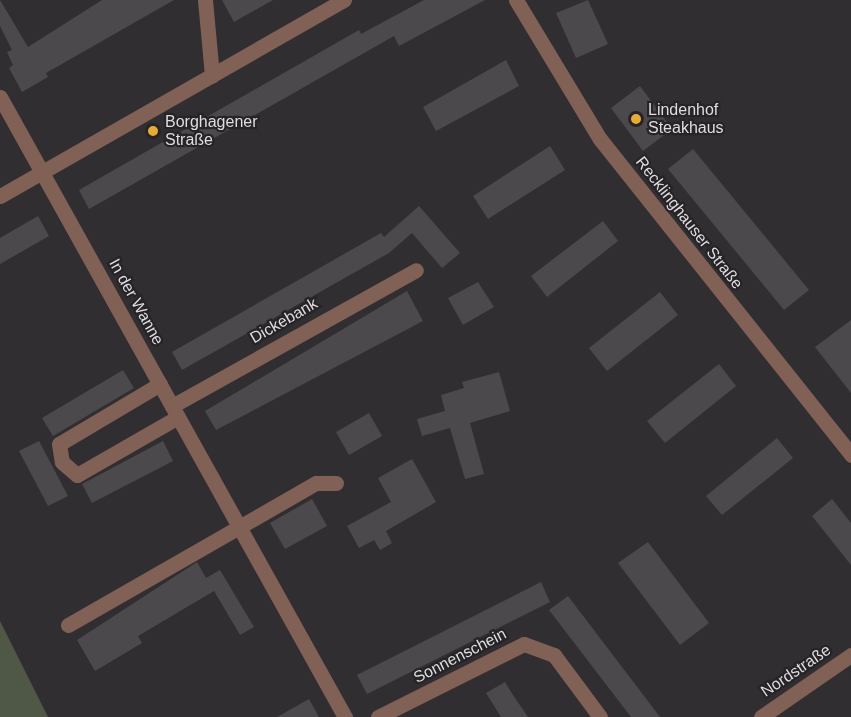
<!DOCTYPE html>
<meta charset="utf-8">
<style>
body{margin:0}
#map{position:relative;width:851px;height:717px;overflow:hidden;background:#312e31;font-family:Arial,sans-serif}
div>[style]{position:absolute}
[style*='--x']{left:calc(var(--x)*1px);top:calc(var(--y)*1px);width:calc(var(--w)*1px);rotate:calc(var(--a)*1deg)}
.green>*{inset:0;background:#4f5847}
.building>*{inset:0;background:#4c494c}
.minor>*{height:15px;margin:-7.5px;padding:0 7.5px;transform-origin:7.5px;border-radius:7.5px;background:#816056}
.dots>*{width:16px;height:16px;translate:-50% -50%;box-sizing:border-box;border:3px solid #272427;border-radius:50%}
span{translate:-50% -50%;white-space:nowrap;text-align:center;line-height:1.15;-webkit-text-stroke:4.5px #272427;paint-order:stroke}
.poi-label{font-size:16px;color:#dfdddf}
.left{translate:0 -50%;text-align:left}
.street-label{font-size:16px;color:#dfdddf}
</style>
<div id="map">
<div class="green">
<i style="clip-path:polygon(0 621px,48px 717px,0 717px)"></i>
</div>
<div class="building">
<i style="clip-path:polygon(0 0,28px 47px,102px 0,174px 0,46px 73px,48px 77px,22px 92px,9px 68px,13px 65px,7px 52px,12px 50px,0 26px)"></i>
<i style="clip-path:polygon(222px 0,273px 0,234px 22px)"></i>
<i style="clip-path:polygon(424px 0,485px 0,399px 46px,394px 36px,89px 209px,79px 190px,359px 30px,361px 34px)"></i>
<i style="clip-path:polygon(588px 0,608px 44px,576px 58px,556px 13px)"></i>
<i style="clip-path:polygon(506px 60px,519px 86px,436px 131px,423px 107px)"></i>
<i style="clip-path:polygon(640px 86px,672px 129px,643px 151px,611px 108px)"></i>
<i style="clip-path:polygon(550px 146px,565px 170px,488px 219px,473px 196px)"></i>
<i style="clip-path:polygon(693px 149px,809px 290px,784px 310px,668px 169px)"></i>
<i style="clip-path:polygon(419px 206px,460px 253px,442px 268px,412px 233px,389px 253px,182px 370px,172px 352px,381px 233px,384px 237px)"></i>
<i style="clip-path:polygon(38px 216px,49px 236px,0 264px,0 238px)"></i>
<i style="clip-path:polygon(603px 221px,618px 241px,547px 297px,531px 276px)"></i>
<i style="clip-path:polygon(478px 282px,494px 307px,463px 325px,448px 298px)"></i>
<i style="clip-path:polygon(407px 291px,423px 321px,216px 430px,205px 411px)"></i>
<i style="clip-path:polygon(660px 292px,678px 315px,607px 371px,589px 348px)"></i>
<i style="clip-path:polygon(851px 320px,851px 393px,815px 347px)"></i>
<i style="clip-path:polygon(719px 364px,736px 386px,665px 443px,647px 421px)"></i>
<i style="clip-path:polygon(123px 370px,134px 388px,53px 436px,42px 418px)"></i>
<i style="clip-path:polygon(499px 372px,510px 411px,470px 423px,484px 474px,465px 479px,450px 428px,422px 436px,417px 419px,445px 411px,441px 395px,464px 388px,462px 382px)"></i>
<i style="clip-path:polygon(369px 413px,382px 436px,349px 455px,336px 432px)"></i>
<i style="clip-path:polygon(777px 438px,793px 458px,722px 515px,706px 496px)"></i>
<i style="clip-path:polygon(39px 441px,68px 496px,48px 506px,19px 451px)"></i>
<i style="clip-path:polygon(163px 441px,173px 461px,92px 503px,82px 484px)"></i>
<i style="clip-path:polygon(412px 459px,436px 502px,386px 531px,392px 543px,380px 550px,374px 540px,359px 548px,347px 526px,391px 502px,378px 478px)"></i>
<i style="clip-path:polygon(312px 499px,327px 526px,285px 549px,270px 523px)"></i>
<i style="clip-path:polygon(832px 499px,851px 523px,851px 565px,812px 516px)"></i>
<i style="clip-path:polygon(648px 542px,709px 623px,680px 645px,618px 563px)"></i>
<i style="clip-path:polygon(197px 562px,206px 578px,220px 570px,254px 627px,240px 635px,214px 591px,138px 636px,142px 643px,95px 671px,77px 640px)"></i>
<i style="clip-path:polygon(541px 582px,550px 602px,367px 694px,357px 675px)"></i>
<i style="clip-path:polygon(568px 596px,622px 667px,660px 717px,631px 717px,549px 610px)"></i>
<i style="clip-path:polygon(505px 682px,513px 695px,528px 717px,501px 717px,486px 693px)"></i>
<i style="clip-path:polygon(309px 699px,319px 717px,277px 717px)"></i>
</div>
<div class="minor">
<i style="--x:205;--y:0;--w:76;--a:84.7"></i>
<i style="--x:516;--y:0;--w:162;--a:58.9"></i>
<i style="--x:600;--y:139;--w:404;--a:51.5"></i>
<i style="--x:0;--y:97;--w:710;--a:60.91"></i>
<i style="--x:0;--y:196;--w:396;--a:-29.7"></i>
<i style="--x:160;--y:384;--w:117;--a:149.3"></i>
<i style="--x:59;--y:444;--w:18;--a:81"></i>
<i style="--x:62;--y:462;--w:20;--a:41"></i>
<i style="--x:77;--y:475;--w:116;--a:-29.9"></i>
<i style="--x:172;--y:406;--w:279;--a:-29.1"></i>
<i style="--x:68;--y:625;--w:286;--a:-29.8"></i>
<i style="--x:316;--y:483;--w:20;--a:0"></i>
<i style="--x:378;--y:717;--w:163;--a:-26.6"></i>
<i style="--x:524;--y:644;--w:32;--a:20"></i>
<i style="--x:554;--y:655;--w:77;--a:53.4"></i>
<i style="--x:761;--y:717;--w:109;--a:-34.6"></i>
</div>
<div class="dots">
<i style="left:636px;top:119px;background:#e7ac37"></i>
<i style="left:153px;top:131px;background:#e7ac37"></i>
</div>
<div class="poi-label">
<span class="left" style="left:648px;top:119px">Lindenhof<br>Steakhaus</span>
<span class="left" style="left:165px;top:131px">Borghagener<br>Straße</span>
</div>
<div class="street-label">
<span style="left:689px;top:223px;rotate:52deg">Recklinghauser Straße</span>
<span style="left:136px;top:302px;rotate:61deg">In der Wanne</span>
<span style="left:284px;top:321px;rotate:-30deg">Dickebank</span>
<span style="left:460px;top:656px;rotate:-27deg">Sonnenschein</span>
<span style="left:796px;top:671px;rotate:-34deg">Nordstraße</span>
</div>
</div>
